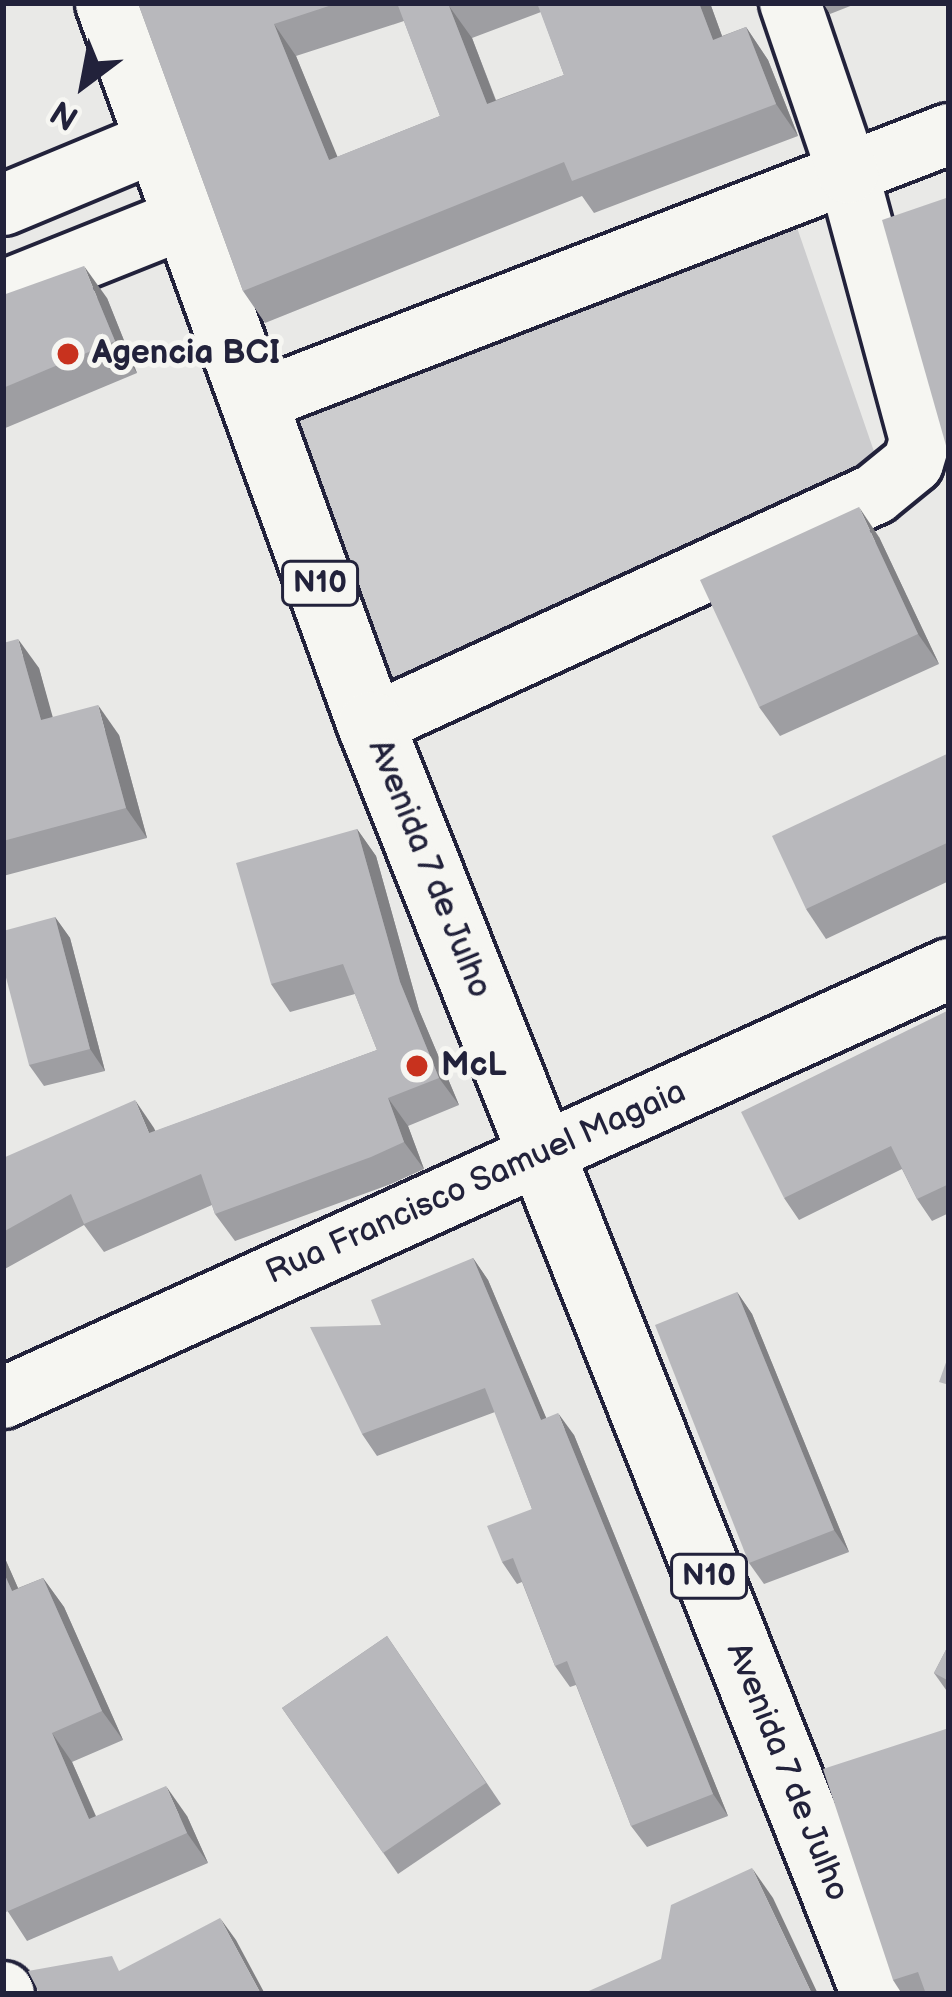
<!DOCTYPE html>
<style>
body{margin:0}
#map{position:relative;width:952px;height:1997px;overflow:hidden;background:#e9e9e7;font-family:"Balsamiq Sans",sans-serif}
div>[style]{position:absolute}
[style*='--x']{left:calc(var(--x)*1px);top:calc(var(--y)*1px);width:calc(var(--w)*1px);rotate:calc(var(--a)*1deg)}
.green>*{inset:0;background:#ccccce}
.roads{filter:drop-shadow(3px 0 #22223b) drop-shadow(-3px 0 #22223b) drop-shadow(0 3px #22223b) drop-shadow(0 -3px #22223b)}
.minor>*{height:60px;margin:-30px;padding:0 30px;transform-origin:30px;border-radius:30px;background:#f6f6f2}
.primary>*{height:66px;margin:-33px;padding:0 33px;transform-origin:33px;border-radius:33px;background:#f6f6f2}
.wall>*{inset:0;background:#9e9ea2}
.shaded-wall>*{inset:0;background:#818184}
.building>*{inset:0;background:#b8b8bc}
.dots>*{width:33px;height:33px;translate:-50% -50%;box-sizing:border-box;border:6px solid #f6f6f2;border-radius:50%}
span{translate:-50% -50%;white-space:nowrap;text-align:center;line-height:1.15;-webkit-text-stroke:10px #f6f6f2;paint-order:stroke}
.shield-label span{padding:3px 9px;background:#f6f6f2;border:3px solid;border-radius:9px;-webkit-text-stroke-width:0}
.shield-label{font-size:30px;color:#22223b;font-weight:700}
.poi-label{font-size:33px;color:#22223b;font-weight:700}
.left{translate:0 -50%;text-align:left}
.street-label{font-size:33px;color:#22223b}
.frame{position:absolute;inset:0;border:6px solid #22223b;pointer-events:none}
.north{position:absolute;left:24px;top:24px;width:120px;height:120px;-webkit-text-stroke:9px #f6f6f2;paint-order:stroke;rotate:212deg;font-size:33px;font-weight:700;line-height:48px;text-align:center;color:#22223b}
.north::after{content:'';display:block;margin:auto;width:42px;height:54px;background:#22223b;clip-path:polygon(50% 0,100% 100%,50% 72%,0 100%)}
</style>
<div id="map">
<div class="green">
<i style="clip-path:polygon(792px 213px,890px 498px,370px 711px,245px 436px)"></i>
</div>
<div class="roads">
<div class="minor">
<i style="--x:3;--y:205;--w:167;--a:-22.6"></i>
<i style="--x:3;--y:291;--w:199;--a:-21.8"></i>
<i style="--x:255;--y:402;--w:744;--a:-21.11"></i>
<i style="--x:371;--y:725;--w:554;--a:-24.62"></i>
<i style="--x:875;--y:494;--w:49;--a:-39.2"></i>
<i style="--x:913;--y:463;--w:24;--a:-73"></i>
<i style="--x:920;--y:440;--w:277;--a:-105.1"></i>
<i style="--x:848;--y:173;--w:180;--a:-108.8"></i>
<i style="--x:3;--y:1398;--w:1039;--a:-24.39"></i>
<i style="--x:3;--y:1992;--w:2;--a:63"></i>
</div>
<div class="primary">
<i style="--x:109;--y:3;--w:768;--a:70.06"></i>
<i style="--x:371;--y:725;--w:1365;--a:68.34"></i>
</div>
</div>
<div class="wall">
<i style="clip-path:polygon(evenodd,138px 3px,710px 3px,722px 36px,746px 27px,768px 60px,798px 136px,594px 213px,582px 196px,265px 323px,243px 291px,138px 3px,541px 12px,564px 75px,496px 100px,472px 38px,541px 12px,138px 3px,404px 21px,440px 116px,337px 157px,296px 56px,404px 21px)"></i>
<i style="clip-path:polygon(823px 3px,858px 3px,830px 14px)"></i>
<i style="clip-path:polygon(3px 295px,107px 298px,137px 373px,3px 429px)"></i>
<i style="clip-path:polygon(879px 537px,939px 664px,780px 736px,759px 707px)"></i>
<i style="clip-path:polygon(3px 643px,39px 668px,52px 717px,119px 735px,147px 838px,3px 876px)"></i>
<i style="clip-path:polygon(949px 753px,949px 881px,826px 939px,806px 909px)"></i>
<i style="clip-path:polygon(357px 829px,376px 856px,419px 1010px,459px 1105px,408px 1126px,424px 1169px,391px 1184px,235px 1241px,215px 1214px,212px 1205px,104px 1252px,84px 1225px,3px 1270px,3px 1158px,156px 1131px,377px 1050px,355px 994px,290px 1012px,271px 984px)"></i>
<i style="clip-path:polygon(55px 917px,70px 938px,105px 1071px,44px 1086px,29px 1065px)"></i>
<i style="clip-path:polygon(949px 1010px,949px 1213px,932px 1221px,917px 1199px,902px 1169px,799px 1220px,784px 1198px)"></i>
<i style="clip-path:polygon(473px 1258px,488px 1280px,546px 1418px,574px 1435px,728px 1816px,647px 1847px,631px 1826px,576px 1685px,570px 1687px,555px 1666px,522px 1582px,517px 1584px,502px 1562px,532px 1509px,495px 1412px,377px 1456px,362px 1434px,381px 1325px)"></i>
<i style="clip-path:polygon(737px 1292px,752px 1314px,849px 1552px,764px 1584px,749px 1563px)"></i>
<i style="clip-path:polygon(3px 1554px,18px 1588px,43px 1578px,64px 1607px,123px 1740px,72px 1762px,96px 1816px,187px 1816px,208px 1863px,27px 1941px,3px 1904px)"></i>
<i style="clip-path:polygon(387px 1636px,501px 1804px,398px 1874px,282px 1708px)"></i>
<i style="clip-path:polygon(949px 1644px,949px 1694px,934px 1673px)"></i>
<i style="clip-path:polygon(949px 1728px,949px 1994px,902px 1994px,893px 1980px)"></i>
</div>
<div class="shaded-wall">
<i style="clip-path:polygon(699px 3px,710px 3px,735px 72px,713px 40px)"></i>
<i style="clip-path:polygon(449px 6px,472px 38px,509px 136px,487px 104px)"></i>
<i style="clip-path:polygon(274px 24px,296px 56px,352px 192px,329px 160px)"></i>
<i style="clip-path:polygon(746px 27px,768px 60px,798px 136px,776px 104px)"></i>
<i style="clip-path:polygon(84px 266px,107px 298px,137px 373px,115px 341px)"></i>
<i style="clip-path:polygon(859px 507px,879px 537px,939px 664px,918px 634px)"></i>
<i style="clip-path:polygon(18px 639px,39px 668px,62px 750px,41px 720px)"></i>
<i style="clip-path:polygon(98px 705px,119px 735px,147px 838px,126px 808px)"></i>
<i style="clip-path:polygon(357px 829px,376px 856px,419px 1010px,459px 1105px,439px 1078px,400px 982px)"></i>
<i style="clip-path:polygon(55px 917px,70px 938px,105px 1071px,90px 1049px)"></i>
<i style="clip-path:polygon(388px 1098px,408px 1126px,424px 1169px,404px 1142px)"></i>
<i style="clip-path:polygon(135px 1100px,154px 1128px,169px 1161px,149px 1133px)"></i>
<i style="clip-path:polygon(473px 1258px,488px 1280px,556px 1441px,541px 1420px)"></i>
<i style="clip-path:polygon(737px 1292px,752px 1314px,849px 1552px,834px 1530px)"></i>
<i style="clip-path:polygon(558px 1413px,574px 1435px,728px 1816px,713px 1794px)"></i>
<i style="clip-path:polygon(3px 1554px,32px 1620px,12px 1591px,3px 1571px)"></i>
<i style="clip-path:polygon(43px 1578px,64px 1607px,123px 1740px,102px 1711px)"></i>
<i style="clip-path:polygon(52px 1733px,72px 1762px,110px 1849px,89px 1819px)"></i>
<i style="clip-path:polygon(166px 1786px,187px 1816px,208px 1863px,187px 1833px)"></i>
<i style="clip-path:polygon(752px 1868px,773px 1898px,818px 1994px,812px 1994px)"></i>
<i style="clip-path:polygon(220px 1918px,236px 1940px,265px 1994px,261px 1994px)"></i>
</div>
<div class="building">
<i style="clip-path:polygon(138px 3px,338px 3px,274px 24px,329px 160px,440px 116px,397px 3px,457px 3px,449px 6px,487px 104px,564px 75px,537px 3px,699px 3px,713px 40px,746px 27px,776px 104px,572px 181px,564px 162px,243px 291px)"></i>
<i style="clip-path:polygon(949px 197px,949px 456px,882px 220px)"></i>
<i style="clip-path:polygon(84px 266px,115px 341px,3px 388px,3px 295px)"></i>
<i style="clip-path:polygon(859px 507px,918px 634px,759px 707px,700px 580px)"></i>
<i style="clip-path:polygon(18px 639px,41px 720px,98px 705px,126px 808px,3px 841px,3px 643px)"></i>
<i style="clip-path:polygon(949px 753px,949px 842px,806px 909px,772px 836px)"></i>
<i style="clip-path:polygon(357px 829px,400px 982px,439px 1078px,388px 1098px,404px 1142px,371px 1157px,215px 1214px,201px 1174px,84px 1224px,71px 1194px,3px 1232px,3px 1158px,135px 1100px,149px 1133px,377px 1050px,343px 964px,271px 984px,236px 863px)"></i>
<i style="clip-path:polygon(55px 917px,90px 1049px,29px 1065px,3px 966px,3px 931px)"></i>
<i style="clip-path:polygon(949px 1010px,949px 1184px,917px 1199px,891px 1146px,784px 1198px,741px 1112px)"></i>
<i style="clip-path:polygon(473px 1258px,541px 1420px,558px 1413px,713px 1794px,631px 1826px,567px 1661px,555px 1666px,513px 1558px,502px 1562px,487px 1526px,532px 1509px,485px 1388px,362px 1434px,310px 1327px,381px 1325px,371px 1300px)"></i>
<i style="clip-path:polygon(737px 1292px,834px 1530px,749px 1563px,655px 1325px)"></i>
<i style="clip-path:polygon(949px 1354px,949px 1385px,939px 1382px)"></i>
<i style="clip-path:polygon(3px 1571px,12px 1591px,43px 1578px,102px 1711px,52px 1733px,89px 1819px,166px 1786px,187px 1833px,6px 1912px,3px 1904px)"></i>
<i style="clip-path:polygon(387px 1636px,486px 1783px,383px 1853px,282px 1708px)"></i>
<i style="clip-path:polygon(949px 1644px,949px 1681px,934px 1673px)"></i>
<i style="clip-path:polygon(949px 1728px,949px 1994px,926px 1994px,918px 1972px,893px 1980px,823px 1769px)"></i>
<i style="clip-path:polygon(752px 1868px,812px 1994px,582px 1994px,661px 1959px,671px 1905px)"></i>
<i style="clip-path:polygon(220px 1918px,261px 1994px,40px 1994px,28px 1971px,112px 1956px,119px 1971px)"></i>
</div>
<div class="dots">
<i style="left:68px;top:354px;background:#c8321e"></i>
<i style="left:417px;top:1066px;background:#c8321e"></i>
</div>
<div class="shield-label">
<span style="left:320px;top:583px">N10</span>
<span style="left:709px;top:1576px">N10</span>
</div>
<div class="poi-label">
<span class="left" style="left:92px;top:354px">Agencia BCI</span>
<span class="left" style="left:441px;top:1066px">McL</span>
</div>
<div class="street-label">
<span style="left:429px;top:869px;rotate:68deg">Avenida 7 de Julho</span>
<span style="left:476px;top:1183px;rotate:-24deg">Rua Francisco Samuel Magaia</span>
<span style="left:787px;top:1772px;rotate:68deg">Avenida 7 de Julho</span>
</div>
<div class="frame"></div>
<div class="north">N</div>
</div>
